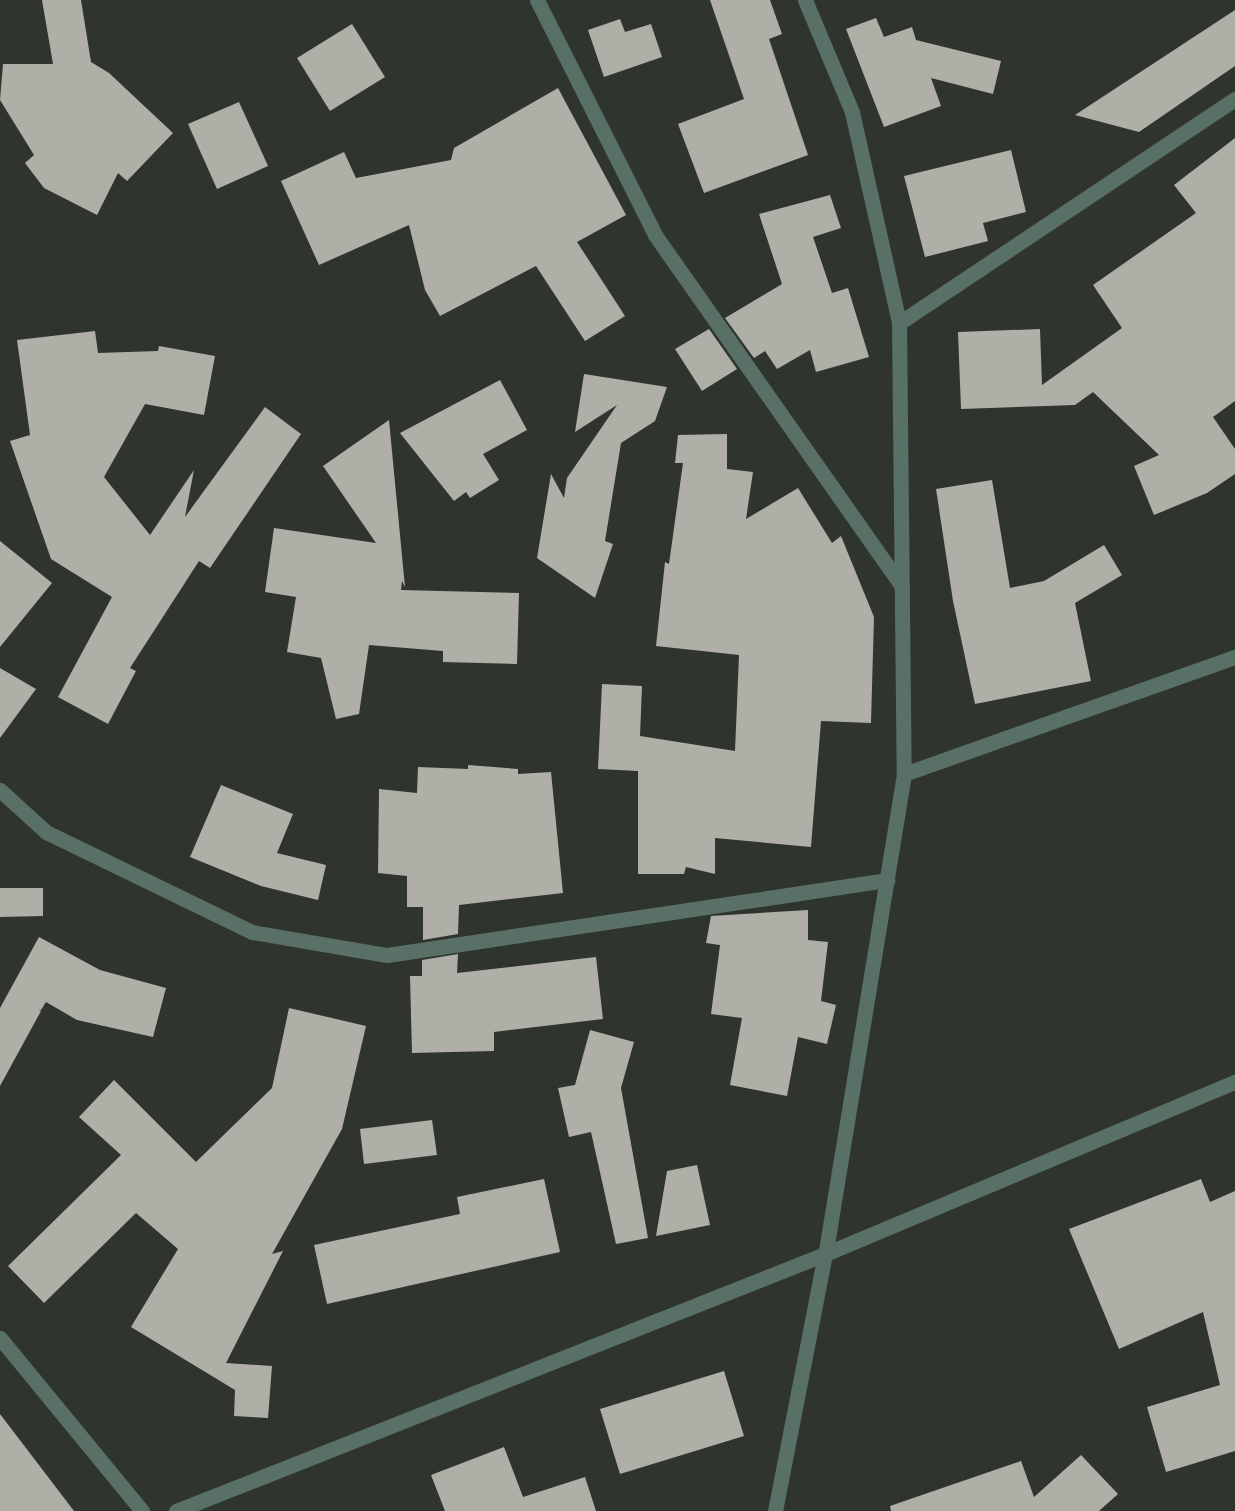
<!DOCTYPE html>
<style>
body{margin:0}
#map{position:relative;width:1235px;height:1511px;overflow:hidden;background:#30342e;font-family:"Varela Round",sans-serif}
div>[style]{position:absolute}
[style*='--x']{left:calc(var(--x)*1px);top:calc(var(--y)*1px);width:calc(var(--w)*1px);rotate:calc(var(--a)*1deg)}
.building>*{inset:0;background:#b0afa7}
.minor>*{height:15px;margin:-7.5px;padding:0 7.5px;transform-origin:7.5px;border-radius:7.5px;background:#587066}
.tertiary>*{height:15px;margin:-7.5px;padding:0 7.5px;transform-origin:7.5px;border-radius:7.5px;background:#587066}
span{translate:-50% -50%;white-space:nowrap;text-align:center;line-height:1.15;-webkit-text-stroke:6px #191b18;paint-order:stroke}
</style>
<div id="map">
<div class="building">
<i style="clip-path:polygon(42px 0,81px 0,91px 62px,109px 73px,173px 133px,127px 181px,118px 173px,97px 215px,44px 188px,25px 163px,34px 155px,0 100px,3px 64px,53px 64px)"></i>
<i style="clip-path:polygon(710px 0,770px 0,782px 34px,769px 39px,808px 155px,704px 193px,678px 124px,744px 99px)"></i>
<i style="clip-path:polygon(1235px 10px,1235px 66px,1139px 132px,1075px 115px)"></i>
<i style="clip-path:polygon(876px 18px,884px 37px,912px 27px,916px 40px,1001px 61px,993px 94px,931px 78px,941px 106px,884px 127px,846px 29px)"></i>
<i style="clip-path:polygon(620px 19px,625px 32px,651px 24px,662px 57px,604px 77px,588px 30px)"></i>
<i style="clip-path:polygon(352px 24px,385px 77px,330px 111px,297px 58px)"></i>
<i style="clip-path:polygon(558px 88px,626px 215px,577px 242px,625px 316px,585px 341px,536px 266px,440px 316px,425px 290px,409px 225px,319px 265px,281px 181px,344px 152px,356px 178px,451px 160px,454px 148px)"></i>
<i style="clip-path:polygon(239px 102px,268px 166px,217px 189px,188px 124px)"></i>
<i style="clip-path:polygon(1235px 138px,1235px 401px,1213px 417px,1235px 449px,1235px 474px,1207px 493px,1154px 515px,1134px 466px,1159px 455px,1093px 392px,1075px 405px,961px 409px,958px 332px,1040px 329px,1042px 385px,1122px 328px,1093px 285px,1196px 213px,1174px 185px)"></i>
<i style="clip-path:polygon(1011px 150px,1026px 212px,983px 223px,988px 241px,925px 257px,904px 176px)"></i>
<i style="clip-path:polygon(830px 195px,841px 228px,813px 237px,832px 293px,848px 288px,869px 357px,816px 372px,810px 350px,777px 369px,765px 351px,754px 358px,725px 318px,782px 284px,759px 214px)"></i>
<i style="clip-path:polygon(709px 329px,737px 369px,702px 391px,675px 349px)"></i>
<i style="clip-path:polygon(95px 331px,98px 353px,158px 351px,159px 346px,215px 356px,204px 415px,145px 404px,104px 477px,150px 535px,194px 470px,185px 517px,265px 407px,301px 434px,210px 568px,199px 561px,130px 668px,136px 671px,108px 724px,58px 697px,112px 597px,51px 559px,10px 441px,30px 435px,17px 340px)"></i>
<i style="clip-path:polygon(584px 374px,667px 387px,655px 421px,621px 443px,605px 541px,613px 544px,595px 598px,537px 558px,551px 474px,564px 498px,567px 478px,617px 405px,575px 432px)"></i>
<i style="clip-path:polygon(500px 380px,527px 430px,483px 454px,499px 480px,470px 498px,466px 492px,454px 501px,400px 433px)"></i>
<i style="clip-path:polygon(389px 420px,405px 587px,402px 581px,401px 590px,519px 593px,517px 664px,443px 662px,443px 651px,369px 645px,359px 714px,336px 719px,321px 658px,287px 652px,296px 597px,265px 592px,274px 528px,376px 543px,323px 466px)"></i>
<i style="clip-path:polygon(727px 434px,727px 469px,753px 472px,746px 519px,798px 488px,832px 543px,841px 536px,874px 617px,871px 723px,821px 721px,811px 847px,715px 838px,715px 874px,686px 867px,684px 874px,638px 874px,638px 771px,598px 769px,602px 684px,642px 686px,640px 736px,735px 751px,739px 655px,656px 646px,665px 562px,669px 564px,683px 463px,675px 463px,678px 435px)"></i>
<i style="clip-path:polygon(992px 480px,1010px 588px,1044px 581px,1104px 545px,1122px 575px,1075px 603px,1091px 681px,975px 704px,953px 601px,936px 489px)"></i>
<i style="clip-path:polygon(0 541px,52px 583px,0 647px)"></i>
<i style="clip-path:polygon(0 668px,36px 689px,0 738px)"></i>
<i style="clip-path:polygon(468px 765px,518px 769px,518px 774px,551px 772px,563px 893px,459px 905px,458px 934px,423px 940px,423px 907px,407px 907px,407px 876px,378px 873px,379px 789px,417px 793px,418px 767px,468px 769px)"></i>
<i style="clip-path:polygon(221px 785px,293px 814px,277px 853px,326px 865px,318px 900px,261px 886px,190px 857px)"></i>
<i style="clip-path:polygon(0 888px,43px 888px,43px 916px,0 917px)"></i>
<i style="clip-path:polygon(808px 910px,808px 940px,828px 942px,821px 1001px,836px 1005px,827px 1044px,798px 1037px,787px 1096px,730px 1085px,742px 1018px,711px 1014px,720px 945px,706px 943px,711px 916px)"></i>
<i style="clip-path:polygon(39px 937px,100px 970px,166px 988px,153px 1037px,77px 1020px,46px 1002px,41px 1010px,38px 1009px,41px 1011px,0 1086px,0 1008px)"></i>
<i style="clip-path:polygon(458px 954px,457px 973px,596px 957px,603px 1019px,494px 1032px,494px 1051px,412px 1053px,410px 976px,422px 976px,422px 960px)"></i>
<i style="clip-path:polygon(289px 1008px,366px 1026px,342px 1129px,272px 1254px,283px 1251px,226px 1363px,272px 1366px,268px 1418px,234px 1416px,235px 1390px,131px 1327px,178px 1249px,136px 1213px,44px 1303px,8px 1266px,121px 1155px,79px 1117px,114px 1080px,196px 1162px,272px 1088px)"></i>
<i style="clip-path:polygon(590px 1030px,634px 1042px,621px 1088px,648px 1238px,616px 1244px,591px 1132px,569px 1137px,558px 1088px,575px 1085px)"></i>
<i style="clip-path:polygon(432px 1120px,437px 1155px,364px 1164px,360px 1129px)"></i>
<i style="clip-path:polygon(697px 1165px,710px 1225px,656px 1236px,667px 1171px)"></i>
<i style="clip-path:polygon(544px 1179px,560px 1252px,327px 1304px,314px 1245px,460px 1214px,457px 1197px)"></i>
<i style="clip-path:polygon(1201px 1179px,1210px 1202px,1235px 1191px,1235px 1451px,1166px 1472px,1147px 1407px,1220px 1385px,1203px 1312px,1119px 1349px,1069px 1229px)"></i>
<i style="clip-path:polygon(724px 1371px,744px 1436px,620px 1474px,600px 1409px)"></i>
<i style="clip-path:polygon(0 1414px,74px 1511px,0 1511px)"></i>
<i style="clip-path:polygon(504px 1447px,523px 1497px,585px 1477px,596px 1511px,445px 1511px,431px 1475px)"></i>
<i style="clip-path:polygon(1081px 1455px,1118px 1494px,1099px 1511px,891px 1511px,890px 1506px,1021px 1461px,1034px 1497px)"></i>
</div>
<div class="minor">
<i style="--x:537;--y:0;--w:263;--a:63.3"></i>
<i style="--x:655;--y:235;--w:430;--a:54.9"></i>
<i style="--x:805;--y:0;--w:121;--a:67.2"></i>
<i style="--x:852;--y:112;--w:216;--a:77.4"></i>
<i style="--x:899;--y:323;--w:451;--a:89.4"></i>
<i style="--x:904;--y:774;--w:486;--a:99.3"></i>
<i style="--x:899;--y:323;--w:404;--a:-33.7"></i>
<i style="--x:904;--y:774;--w:351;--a:-19.5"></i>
<i style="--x:0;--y:790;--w:62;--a:42.4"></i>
<i style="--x:46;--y:832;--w:229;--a:25.9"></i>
<i style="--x:252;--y:932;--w:137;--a:9.7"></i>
<i style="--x:387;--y:955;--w:506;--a:-8.53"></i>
<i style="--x:0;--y:1338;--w:224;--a:50.6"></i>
</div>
<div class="tertiary">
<i style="--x:176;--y:1511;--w:698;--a:-21.6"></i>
<i style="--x:825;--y:1254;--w:445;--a:-22.8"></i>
<i style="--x:775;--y:1511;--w:262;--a:-79"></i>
</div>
</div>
